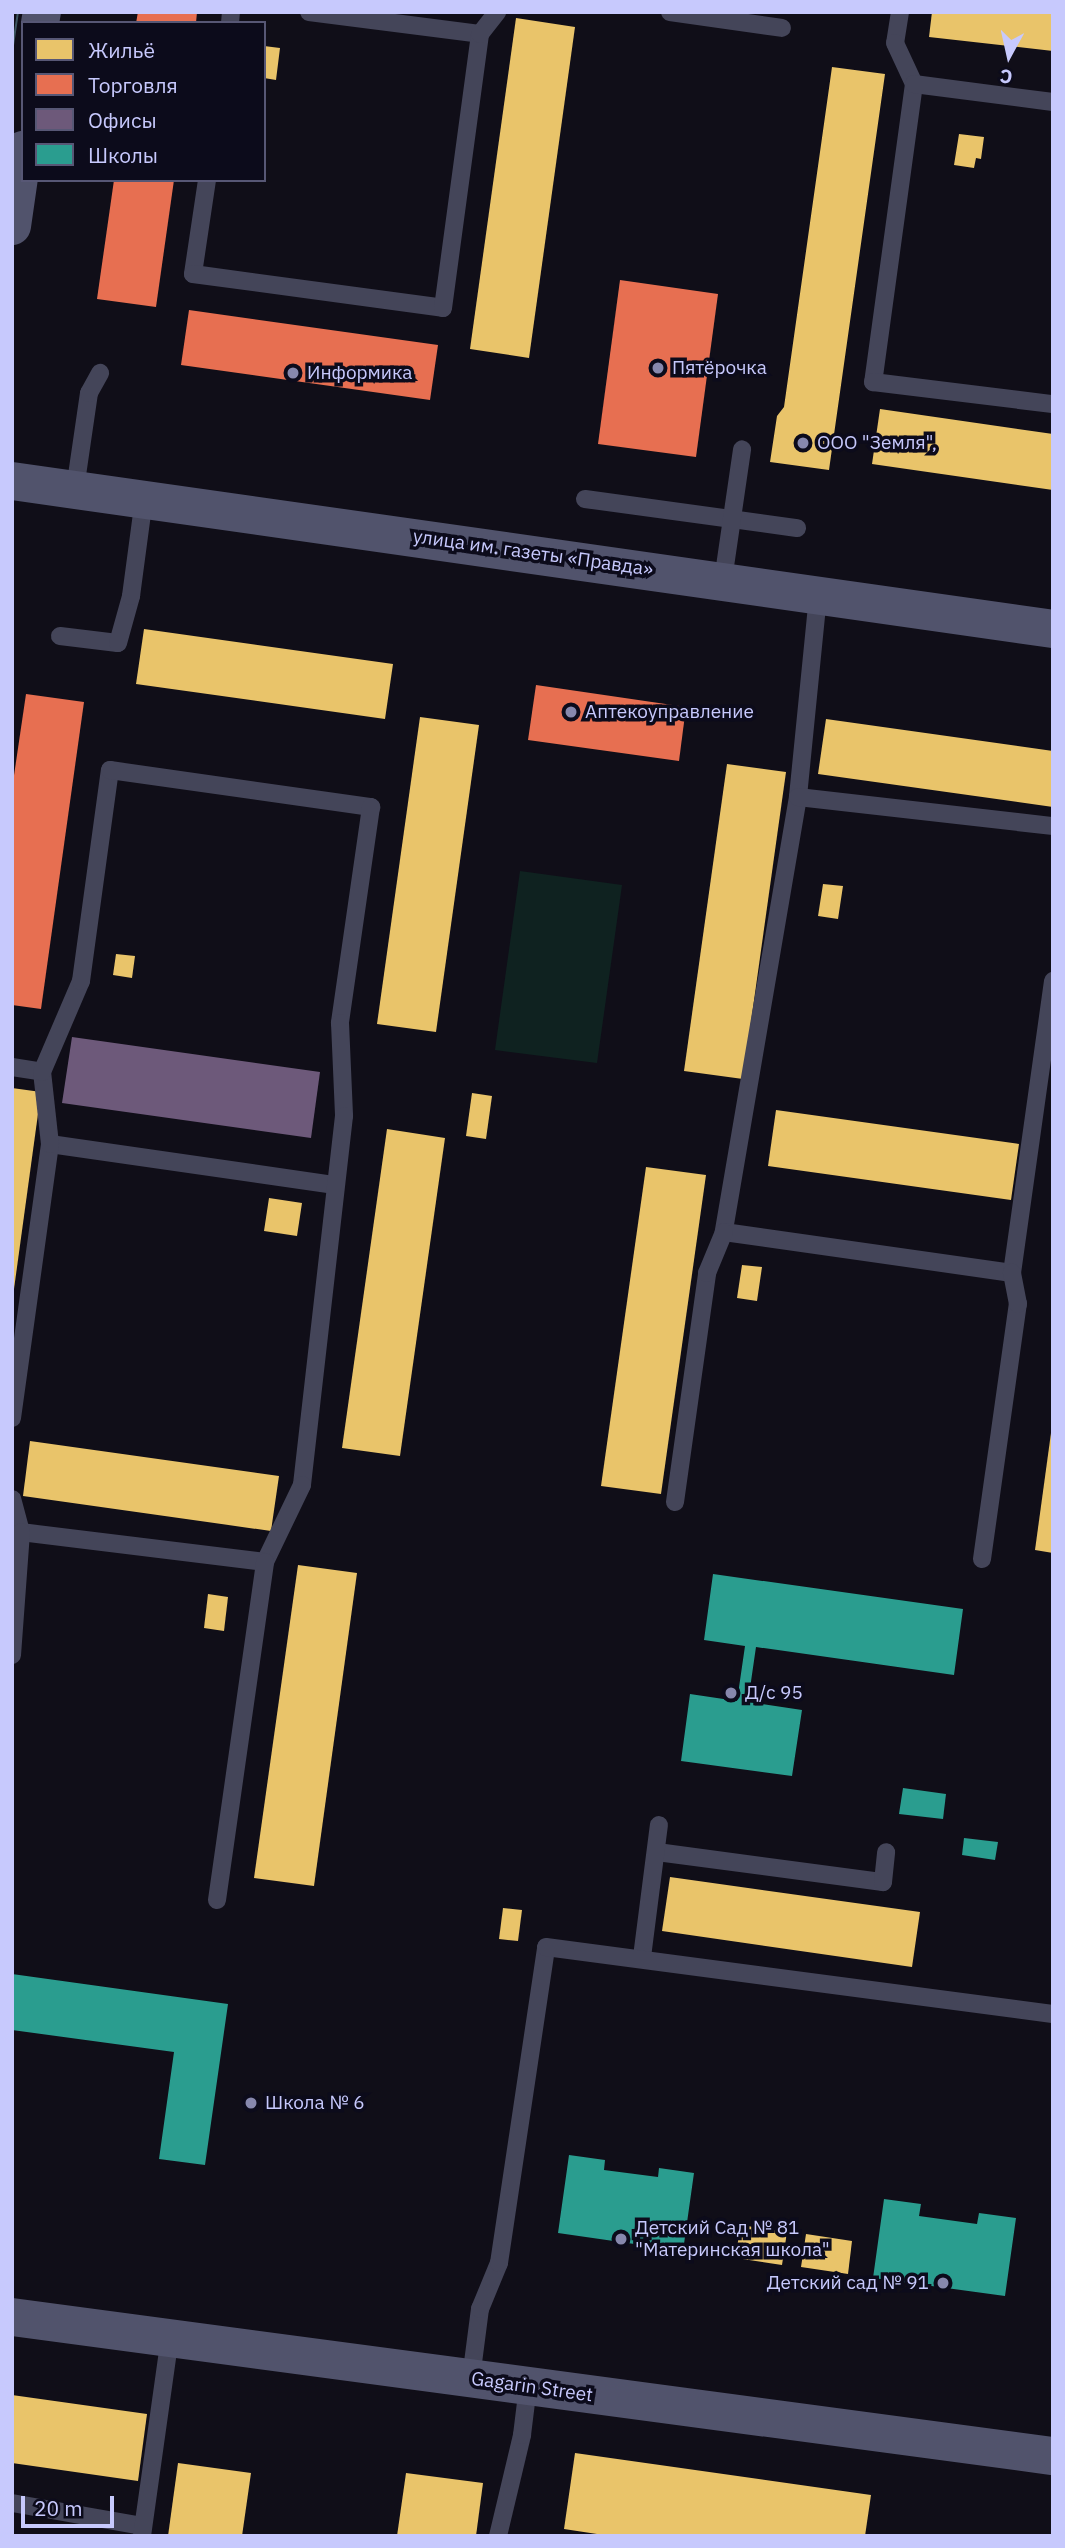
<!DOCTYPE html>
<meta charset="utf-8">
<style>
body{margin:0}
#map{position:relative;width:1065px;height:2548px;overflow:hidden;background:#100e18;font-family:"IBM Plex Sans",sans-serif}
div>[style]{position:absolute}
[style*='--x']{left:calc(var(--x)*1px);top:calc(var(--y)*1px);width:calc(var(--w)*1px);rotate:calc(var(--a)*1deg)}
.green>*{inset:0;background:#0f2220}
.homes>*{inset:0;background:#e9c46a}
.shops>*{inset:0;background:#e76f51}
.offices>*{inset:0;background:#6d597a}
.schools>*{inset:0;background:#2a9d8f}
.lane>*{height:18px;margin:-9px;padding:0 9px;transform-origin:9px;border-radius:9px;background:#444559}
.secondary>*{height:38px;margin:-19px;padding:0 19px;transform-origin:19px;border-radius:19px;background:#51536c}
.tram>*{height:2px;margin:-1px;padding:0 1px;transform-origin:1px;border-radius:1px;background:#3c545f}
.dots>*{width:19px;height:19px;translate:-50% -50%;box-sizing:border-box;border:4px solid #0c0b1b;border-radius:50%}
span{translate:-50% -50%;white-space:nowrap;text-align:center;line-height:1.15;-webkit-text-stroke:7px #0c0b1b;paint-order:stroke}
.poi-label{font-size:19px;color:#c7c9fd}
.left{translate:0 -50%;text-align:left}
.right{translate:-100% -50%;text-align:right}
.street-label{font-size:19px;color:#c7c9fd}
.frame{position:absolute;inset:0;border:14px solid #c7c9fd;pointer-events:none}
.legend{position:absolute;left:21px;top:21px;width:245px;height:161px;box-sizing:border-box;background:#0c0b1b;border:2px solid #575775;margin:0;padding:9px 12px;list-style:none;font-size:21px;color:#c7c9fd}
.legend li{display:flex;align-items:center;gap:14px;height:35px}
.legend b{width:35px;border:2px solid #575775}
.north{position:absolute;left:974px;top:21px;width:70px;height:70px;-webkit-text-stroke:5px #0c0b1b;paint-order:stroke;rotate:188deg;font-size:19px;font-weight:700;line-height:28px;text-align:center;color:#c7c9fd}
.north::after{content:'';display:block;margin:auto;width:24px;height:32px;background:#c7c9fd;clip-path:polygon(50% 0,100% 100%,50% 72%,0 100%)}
.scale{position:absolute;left:21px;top:2496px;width:93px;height:32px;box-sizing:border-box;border:4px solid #c7c9fd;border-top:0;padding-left:9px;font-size:21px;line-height:24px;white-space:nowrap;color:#c7c9fd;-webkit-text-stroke:5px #0c0b1b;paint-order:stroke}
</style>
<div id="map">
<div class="green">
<i style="clip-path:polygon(520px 871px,622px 885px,597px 1063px,495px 1050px)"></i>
</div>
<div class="homes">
<i style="clip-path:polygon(932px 12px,1053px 12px,1053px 51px,929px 37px)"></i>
<i style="clip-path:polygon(516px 18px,575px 27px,529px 358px,470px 349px)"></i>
<i style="clip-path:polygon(264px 46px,280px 48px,276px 80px,264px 78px)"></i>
<i style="clip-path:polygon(832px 67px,885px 74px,829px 470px,770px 462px,777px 416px,784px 407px)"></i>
<i style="clip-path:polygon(959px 134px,984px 137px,981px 159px,976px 158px,974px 168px,954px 165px)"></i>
<i style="clip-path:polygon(880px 409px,1053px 434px,1053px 490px,872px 464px)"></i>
<i style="clip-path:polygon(144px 629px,393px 664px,385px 719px,136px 684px)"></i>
<i style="clip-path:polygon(420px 717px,479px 725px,436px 1032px,377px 1024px)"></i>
<i style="clip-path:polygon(826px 719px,1053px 751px,1053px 807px,818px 774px)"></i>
<i style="clip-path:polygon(727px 764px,786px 772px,743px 1079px,684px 1071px)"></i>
<i style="clip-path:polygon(823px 884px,843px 886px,838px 919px,818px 916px)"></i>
<i style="clip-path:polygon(116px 954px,135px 956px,132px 978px,113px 975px)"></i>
<i style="clip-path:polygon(12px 1088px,41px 1092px,14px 1289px,12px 1289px)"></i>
<i style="clip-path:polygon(472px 1093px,492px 1096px,486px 1139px,466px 1136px)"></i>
<i style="clip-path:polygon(776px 1110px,1019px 1144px,1011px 1200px,768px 1166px)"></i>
<i style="clip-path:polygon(387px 1129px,445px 1138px,400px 1456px,342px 1448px)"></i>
<i style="clip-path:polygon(646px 1167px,706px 1175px,661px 1494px,601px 1486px)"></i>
<i style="clip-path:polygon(269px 1198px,302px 1203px,297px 1236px,264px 1231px)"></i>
<i style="clip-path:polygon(742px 1265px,762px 1267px,757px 1301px,737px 1298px)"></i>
<i style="clip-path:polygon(1051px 1433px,1053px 1433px,1053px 1553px,1035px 1550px)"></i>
<i style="clip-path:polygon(30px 1441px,279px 1476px,271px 1531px,23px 1496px)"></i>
<i style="clip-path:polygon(298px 1565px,357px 1573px,314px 1886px,254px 1878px)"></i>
<i style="clip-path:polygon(208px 1594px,228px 1597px,224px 1631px,204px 1628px)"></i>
<i style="clip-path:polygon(670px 1877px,920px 1912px,912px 1967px,662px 1931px)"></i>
<i style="clip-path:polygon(503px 1908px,522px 1910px,518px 1941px,499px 1939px)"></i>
<i style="clip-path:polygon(740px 2225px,787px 2232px,782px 2265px,736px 2258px)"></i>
<i style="clip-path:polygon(806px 2234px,852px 2241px,848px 2274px,801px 2267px)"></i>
<i style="clip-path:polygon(12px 2395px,147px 2414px,138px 2481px,12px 2463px)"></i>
<i style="clip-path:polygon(575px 2453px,871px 2495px,865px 2536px,610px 2536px,564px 2529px)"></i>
<i style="clip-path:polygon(178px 2463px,251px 2473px,242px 2536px,168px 2536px)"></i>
<i style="clip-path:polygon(406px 2473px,483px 2483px,476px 2536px,397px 2536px)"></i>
</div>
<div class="shops">
<i style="clip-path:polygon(138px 12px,197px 12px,196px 23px,136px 23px)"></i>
<i style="clip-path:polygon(114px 180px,174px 180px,156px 307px,97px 299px)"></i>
<i style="clip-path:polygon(620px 280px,718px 294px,696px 457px,598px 444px)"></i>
<i style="clip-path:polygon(189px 310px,438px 345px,430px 400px,181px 365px)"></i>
<i style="clip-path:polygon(536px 685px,686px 707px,679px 761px,528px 740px)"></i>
<i style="clip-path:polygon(26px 694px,84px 702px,41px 1009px,12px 1005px,12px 789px)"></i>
</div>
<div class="offices">
<i style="clip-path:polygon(72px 1037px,320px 1072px,311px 1138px,62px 1103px)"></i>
</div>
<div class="schools">
<i style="clip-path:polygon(713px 1574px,963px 1609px,954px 1675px,756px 1647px,748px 1702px,802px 1710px,792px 1776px,681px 1761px,690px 1694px,737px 1701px,745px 1646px,704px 1640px)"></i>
<i style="clip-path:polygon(903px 1788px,946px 1794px,943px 1819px,899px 1814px)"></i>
<i style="clip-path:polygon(964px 1838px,998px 1842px,995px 1860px,962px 1855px)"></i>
<i style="clip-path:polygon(12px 1974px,228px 2004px,205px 2165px,159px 2159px,174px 2052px,12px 2030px)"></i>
<i style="clip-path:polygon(569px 2155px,605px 2160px,604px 2170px,658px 2177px,659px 2168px,694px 2173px,683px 2251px,558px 2233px)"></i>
<i style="clip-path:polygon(884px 2199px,921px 2204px,919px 2216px,977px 2224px,979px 2213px,1016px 2218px,1005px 2296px,873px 2278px)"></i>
</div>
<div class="lane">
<i style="--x:309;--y:12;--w:172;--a:7.3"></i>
<i style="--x:670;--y:12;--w:113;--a:8.1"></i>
<i style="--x:900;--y:12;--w:31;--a:99"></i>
<i style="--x:895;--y:43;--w:45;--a:65.1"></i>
<i style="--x:914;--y:84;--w:301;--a:97.8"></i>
<i style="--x:873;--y:382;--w:181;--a:7"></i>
<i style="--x:230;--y:23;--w:11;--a:-85"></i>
<i style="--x:914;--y:84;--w:140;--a:7.4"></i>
<i style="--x:207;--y:180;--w:95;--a:98.5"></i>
<i style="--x:193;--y:274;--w:252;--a:7.7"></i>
<i style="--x:443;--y:308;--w:276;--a:-82.3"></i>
<i style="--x:480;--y:34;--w:28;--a:-52"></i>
<i style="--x:75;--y:489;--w:97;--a:-81.7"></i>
<i style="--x:89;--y:393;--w:23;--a:-61"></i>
<i style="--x:585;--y:499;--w:214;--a:7.8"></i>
<i style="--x:723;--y:580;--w:132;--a:-81.7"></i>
<i style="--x:818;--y:596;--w:202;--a:95.7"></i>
<i style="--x:798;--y:797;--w:441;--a:99.7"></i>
<i style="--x:724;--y:1232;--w:291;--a:8.1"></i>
<i style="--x:1012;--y:1273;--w:295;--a:-82"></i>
<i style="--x:60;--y:636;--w:58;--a:6.9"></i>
<i style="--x:118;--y:643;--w:49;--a:-74.5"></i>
<i style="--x:131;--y:596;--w:99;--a:-82.4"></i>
<i style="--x:798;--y:797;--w:257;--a:6.5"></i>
<i style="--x:12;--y:1067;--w:30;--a:9"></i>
<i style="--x:50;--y:1144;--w:288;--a:8.2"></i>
<i style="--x:12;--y:1418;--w:277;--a:-82.1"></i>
<i style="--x:50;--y:1144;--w:72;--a:-96.3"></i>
<i style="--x:42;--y:1072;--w:99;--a:-66.8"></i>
<i style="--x:81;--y:981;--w:213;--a:-82.2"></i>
<i style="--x:110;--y:770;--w:264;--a:8.1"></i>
<i style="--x:371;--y:807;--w:218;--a:98.2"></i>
<i style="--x:340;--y:1023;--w:93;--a:87.5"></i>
<i style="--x:344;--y:1116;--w:371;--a:96.5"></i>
<i style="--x:302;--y:1485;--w:85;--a:115.7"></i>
<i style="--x:265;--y:1562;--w:246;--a:-173"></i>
<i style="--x:21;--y:1532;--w:34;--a:-105"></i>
<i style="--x:675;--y:1502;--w:231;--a:-82"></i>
<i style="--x:707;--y:1273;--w:44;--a:-67.5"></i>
<i style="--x:982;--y:1559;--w:258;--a:-82"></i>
<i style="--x:1018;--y:1304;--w:32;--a:-101"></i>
<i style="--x:12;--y:1655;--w:123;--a:-85.8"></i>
<i style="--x:657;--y:1852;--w:228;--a:7.6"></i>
<i style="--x:883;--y:1882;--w:30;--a:-84"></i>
<i style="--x:217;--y:1900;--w:341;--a:-81.9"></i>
<i style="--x:642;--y:1957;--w:133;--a:-82.7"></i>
<i style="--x:471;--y:2378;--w:70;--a:-82.6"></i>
<i style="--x:480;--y:2309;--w:50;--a:-67.6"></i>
<i style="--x:499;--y:2263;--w:319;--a:-81.5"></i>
<i style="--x:546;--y:1947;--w:511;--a:7.53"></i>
<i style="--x:12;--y:2503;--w:133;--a:10"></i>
<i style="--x:142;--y:2536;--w:201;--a:-82"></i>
<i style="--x:498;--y:2536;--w:104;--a:-76.6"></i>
<i style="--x:522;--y:2435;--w:49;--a:-83"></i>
</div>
<div class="secondary">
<i style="--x:40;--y:23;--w:11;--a:-80"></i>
<i style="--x:12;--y:226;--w:77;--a:-81.8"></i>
<i style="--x:12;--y:481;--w:1051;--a:8.09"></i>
<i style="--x:12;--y:2317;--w:1050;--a:7.61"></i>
</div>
<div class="tram">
<i style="--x:12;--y:52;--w:40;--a:-81.5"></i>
</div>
<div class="dots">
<i style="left:658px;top:368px;background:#8788ad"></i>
<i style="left:293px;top:373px;background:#8788ad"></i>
<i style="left:803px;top:443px;background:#8788ad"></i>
<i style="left:571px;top:712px;background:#8788ad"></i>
<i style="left:731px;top:1693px;background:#8788ad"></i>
<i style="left:251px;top:2103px;background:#8788ad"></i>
<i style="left:621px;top:2239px;background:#8788ad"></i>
<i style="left:943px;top:2283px;background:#8788ad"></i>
</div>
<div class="poi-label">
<span class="left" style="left:672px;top:368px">Пятёрочка</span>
<span class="left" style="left:307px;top:373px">Информика</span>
<span class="left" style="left:817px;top:443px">ООО "Земля",</span>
<span class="left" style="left:585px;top:712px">Аптекоуправление</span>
<span class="left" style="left:745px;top:1693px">Д/с 95</span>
<span class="left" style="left:265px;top:2103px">Школа № 6</span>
<span class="left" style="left:635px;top:2239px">Детский Сад № 81<br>"Материнская школа"</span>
<span class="right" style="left:929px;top:2283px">Детский сад № 91</span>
</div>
<div class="street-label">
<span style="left:533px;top:553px;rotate:8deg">улица им. газеты «Правда»</span>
<span style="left:532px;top:2387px;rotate:8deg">Gagarin Street</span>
</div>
<div class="frame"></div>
<ul class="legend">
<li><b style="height:19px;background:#e9c46a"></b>Жильё</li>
<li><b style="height:19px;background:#e76f51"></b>Торговля</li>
<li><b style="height:19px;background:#6d597a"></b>Офисы</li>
<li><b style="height:19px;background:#2a9d8f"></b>Школы</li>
</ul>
<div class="north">С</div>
<div class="scale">20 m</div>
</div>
